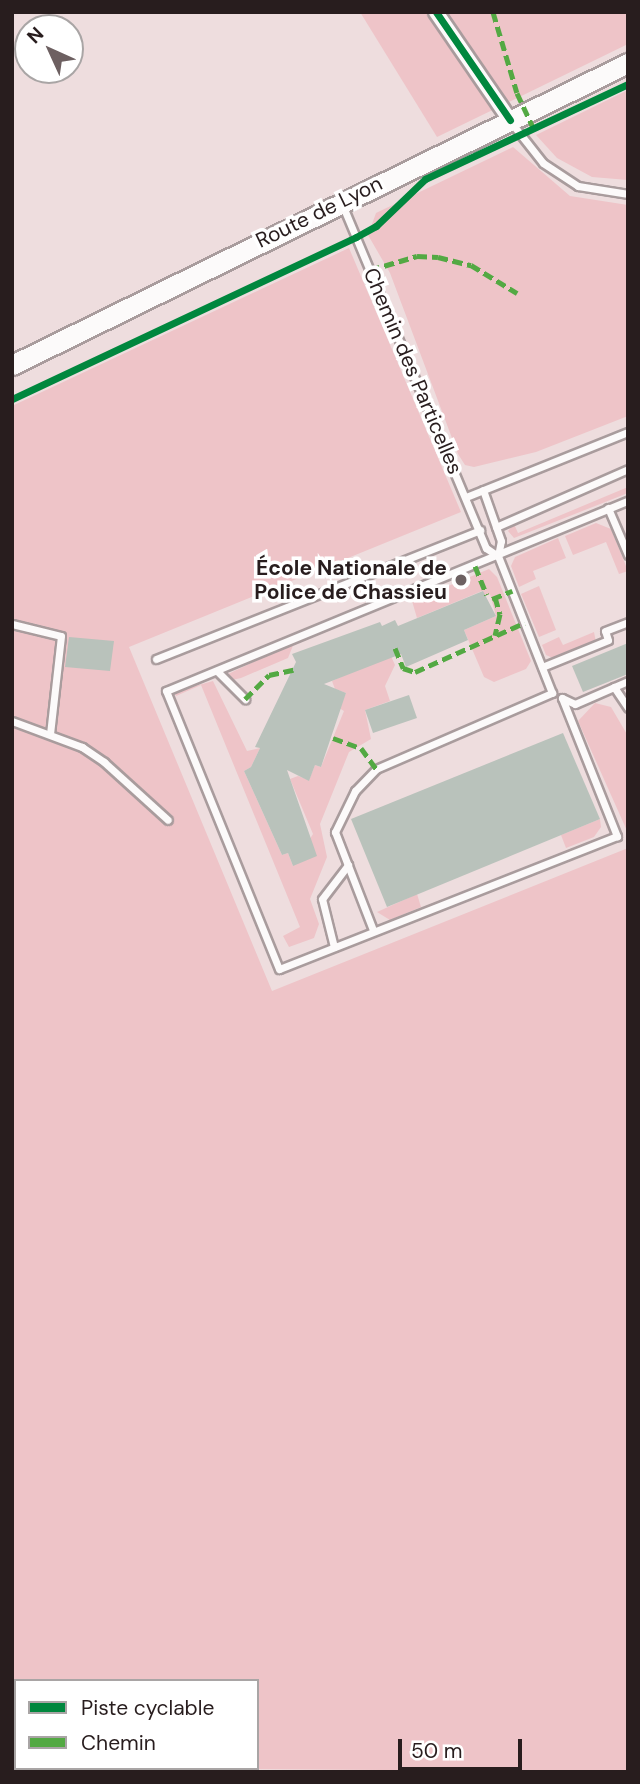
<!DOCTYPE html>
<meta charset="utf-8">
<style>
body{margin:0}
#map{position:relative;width:640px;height:1784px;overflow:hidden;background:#eeddde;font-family:"DM Sans",sans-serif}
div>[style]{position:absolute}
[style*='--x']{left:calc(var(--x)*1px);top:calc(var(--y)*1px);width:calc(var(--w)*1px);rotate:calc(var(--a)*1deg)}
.green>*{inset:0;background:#eec4c8}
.building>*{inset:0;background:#b9c2bb}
.roads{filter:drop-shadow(2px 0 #a99c9d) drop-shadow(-2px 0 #a99c9d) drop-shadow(0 2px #a99c9d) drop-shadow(0 -2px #a99c9d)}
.service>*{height:7px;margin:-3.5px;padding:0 3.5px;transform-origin:3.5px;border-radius:3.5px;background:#fcfafa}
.minor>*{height:14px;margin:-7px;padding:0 7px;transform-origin:7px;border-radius:7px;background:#fcfafa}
.secondary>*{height:19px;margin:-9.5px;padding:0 9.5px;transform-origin:9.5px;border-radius:9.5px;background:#fcfafa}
.tram>*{height:2px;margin:-1px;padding:0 1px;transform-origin:1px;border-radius:1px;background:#cec9c9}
.quiet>*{height:5px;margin-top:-2.5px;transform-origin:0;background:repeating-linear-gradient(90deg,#53a943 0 10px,transparent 0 15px)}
.cycleway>*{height:7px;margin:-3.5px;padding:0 3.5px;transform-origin:3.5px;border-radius:3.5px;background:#00873e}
.dots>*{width:19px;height:19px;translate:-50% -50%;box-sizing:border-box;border:4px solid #fff;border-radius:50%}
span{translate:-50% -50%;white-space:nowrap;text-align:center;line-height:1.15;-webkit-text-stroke:7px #fff;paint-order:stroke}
.street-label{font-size:21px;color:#281d1e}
.poi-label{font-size:21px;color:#281d1e;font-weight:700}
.right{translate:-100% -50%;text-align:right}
.frame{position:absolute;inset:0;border:14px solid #281d1e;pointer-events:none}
.legend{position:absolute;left:14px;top:1679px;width:245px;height:91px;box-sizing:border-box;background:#fff;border:2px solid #a9a5a5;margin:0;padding:9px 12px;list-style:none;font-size:21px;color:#281d1e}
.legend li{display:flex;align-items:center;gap:14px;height:35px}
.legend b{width:35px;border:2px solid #a9a5a5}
.north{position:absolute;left:14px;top:14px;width:70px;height:70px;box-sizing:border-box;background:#fff;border:2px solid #a9a5a5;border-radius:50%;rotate:315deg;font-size:19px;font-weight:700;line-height:28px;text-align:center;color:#281d1e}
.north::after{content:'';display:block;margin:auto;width:24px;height:32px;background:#6d6061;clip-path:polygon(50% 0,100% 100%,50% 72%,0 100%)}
.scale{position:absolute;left:398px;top:1739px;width:124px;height:32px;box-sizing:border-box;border:4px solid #281d1e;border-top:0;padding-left:9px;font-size:21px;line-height:24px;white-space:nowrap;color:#281d1e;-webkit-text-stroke:5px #fff;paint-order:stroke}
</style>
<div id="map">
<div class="green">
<i style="clip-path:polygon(360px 12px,628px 12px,628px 44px,437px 137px)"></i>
<i style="clip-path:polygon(628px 90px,628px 180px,592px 177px,557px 158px,536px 135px)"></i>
<i style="clip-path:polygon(513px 147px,570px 196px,628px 205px,628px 416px,536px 452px,474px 467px,465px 465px,458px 454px,390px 273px,368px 235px,376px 213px)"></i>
<i style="clip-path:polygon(349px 248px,461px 512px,129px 647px,272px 991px,628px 848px,628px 1772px,124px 1768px,257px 1768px,257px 1681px,16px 1681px,16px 1716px,12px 1715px,12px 406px)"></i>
<i style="clip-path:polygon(628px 487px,628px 493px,514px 538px,508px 531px,514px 524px,518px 533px)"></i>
<i style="clip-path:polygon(596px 523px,611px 529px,628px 571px,619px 574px,606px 542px,573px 555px,565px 536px)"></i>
<i style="clip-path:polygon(558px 538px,566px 558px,533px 571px,536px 579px,519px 587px,511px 566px,515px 557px)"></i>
<i style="clip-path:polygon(489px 569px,497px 577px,531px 661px,526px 669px,494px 682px,484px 677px,464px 630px,496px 616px,490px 594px,485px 596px,482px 591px,417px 618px,412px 601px)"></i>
<i style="clip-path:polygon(539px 586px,556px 630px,539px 637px,521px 594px)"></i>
<i style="clip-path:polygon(594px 632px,596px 642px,555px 659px,546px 655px,542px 645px,559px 637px,563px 645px)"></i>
<i style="clip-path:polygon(294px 643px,288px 658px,241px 678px,232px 680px,228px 674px)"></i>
<i style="clip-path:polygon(390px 654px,395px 665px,385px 686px,390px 701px,365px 710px,371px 739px,349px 752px,320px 824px,327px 857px,310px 899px,319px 924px,314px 938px,289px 947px,283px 936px,300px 927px,201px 685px,176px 696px,174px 692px,213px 681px,247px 751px,260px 748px,251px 767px,244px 771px,282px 855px,288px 853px,293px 866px,313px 834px,290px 779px,298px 776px,309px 780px,315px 765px,321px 767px,344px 711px,339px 708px,346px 693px,335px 689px,332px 681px)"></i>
<i style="clip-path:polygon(595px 703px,611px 707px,628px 736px,628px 833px,578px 721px)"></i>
<i style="clip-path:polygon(600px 819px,601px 827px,594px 837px,566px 848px,561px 835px)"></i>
<i style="clip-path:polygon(417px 894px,421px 907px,390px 920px,377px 912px)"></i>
</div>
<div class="building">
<i style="clip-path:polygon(483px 591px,496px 616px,464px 630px,468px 640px,406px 667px,401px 654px,324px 684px,346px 693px,321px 767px,315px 765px,309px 781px,287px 770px,317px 856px,293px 866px,288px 853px,282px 855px,244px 771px,251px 767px,260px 748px,255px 747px,296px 662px,292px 654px,380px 622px,382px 626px,395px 620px,398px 626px)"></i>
<i style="clip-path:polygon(69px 637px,114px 641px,110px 671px,65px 667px)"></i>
<i style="clip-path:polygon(628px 643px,628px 674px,583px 692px,572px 666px)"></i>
<i style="clip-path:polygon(409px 695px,417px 718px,373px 733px,365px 710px)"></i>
<i style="clip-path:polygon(563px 733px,600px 819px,387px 907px,351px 819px)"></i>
</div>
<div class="roads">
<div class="service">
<i style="--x:510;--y:121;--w:53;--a:51.8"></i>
<i style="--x:543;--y:163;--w:42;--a:33.3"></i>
<i style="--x:578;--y:186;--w:51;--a:9.1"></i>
<i style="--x:342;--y:204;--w:373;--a:67.3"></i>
<i style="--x:486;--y:548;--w:14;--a:34"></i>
<i style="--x:466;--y:497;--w:175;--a:-21.9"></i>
<i style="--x:608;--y:508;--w:51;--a:66.9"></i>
<i style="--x:496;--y:527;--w:144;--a:-23.7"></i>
<i style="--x:12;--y:624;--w:50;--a:13.8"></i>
<i style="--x:61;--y:636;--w:99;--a:96.4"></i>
<i style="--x:156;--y:659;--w:349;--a:-21.7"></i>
<i style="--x:542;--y:667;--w:71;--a:-22.2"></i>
<i style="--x:608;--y:640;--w:9;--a:-108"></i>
<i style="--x:605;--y:631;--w:25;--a:-21"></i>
<i style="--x:217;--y:671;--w:40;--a:45"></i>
<i style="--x:614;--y:687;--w:25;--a:56"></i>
<i style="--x:562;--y:698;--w:149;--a:68.3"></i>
<i style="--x:617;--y:836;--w:363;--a:158.5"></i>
<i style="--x:279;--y:969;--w:300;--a:-112.1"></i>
<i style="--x:166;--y:691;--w:500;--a:-22.4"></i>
<i style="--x:562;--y:698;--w:14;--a:25"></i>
<i style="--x:575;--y:704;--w:58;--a:-23.5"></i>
<i style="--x:12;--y:721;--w:75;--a:20.4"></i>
<i style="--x:82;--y:747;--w:27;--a:34"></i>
<i style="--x:104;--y:762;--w:86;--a:42.2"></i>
<i style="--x:373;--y:930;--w:105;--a:-111.2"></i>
<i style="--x:335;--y:832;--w:46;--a:-64"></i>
<i style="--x:355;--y:791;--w:30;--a:-46"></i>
<i style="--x:376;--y:769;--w:192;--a:-23.4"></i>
<i style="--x:552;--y:693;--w:147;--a:-111.5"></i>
<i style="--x:498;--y:556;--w:15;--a:-79"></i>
<i style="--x:501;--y:541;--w:54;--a:-109.4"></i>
<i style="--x:334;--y:947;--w:49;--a:-104"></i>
<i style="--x:322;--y:899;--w:43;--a:-52.6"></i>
<i style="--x:12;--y:1758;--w:4;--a:14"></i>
<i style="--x:37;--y:1768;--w:8;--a:30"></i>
</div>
<div class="minor">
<i style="--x:436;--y:12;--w:131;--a:55.6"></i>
</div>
<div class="secondary">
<i style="--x:12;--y:365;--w:686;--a:-26.12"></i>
</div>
</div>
<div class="tram">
<i style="--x:12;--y:1739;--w:4;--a:14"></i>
<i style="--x:88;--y:1768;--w:8;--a:30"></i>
</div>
<div class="quiet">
<i style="--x:493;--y:12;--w:84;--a:73.5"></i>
<i style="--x:517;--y:93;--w:40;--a:65"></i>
<i style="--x:370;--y:270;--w:49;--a:-16.6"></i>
<i style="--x:417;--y:256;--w:21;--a:3"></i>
<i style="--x:438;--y:257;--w:34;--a:14"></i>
<i style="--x:471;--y:265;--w:54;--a:31.3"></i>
<i style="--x:475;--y:566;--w:31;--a:68"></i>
<i style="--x:495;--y:597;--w:18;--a:74"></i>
<i style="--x:500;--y:614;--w:22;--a:103"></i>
<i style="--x:492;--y:599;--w:22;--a:-22"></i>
<i style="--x:395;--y:648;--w:22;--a:68"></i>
<i style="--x:403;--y:668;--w:13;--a:18"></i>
<i style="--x:415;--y:672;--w:120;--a:-24.2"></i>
<i style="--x:245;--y:699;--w:34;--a:-45"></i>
<i style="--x:269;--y:675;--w:25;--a:-12"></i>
<i style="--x:333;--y:738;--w:30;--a:20"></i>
<i style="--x:361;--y:748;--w:26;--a:54"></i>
<i style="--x:12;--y:1689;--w:4;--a:14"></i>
<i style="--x:215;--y:1768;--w:10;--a:24"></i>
</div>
<div class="cycleway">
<i style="--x:436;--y:12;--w:131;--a:55.6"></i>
<i style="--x:12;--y:399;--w:380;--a:-25.2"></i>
<i style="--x:356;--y:237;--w:23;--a:-29"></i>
<i style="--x:376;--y:226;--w:68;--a:-43.8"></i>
<i style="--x:425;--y:179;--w:224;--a:-25.1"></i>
</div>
<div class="dots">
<i style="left:461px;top:580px;background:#6d6061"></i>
</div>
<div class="street-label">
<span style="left:319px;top:212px;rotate:-26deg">Route de Lyon</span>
<span style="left:413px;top:371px;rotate:67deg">Chemin des Particelles</span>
</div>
<div class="poi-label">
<span class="right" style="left:447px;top:580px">École Nationale de<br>Police de Chassieu</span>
</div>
<div class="frame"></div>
<ul class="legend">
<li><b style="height:9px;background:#00873e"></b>Piste cyclable</li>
<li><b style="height:9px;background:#53a943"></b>Chemin</li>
</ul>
<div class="north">N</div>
<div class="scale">50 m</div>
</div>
